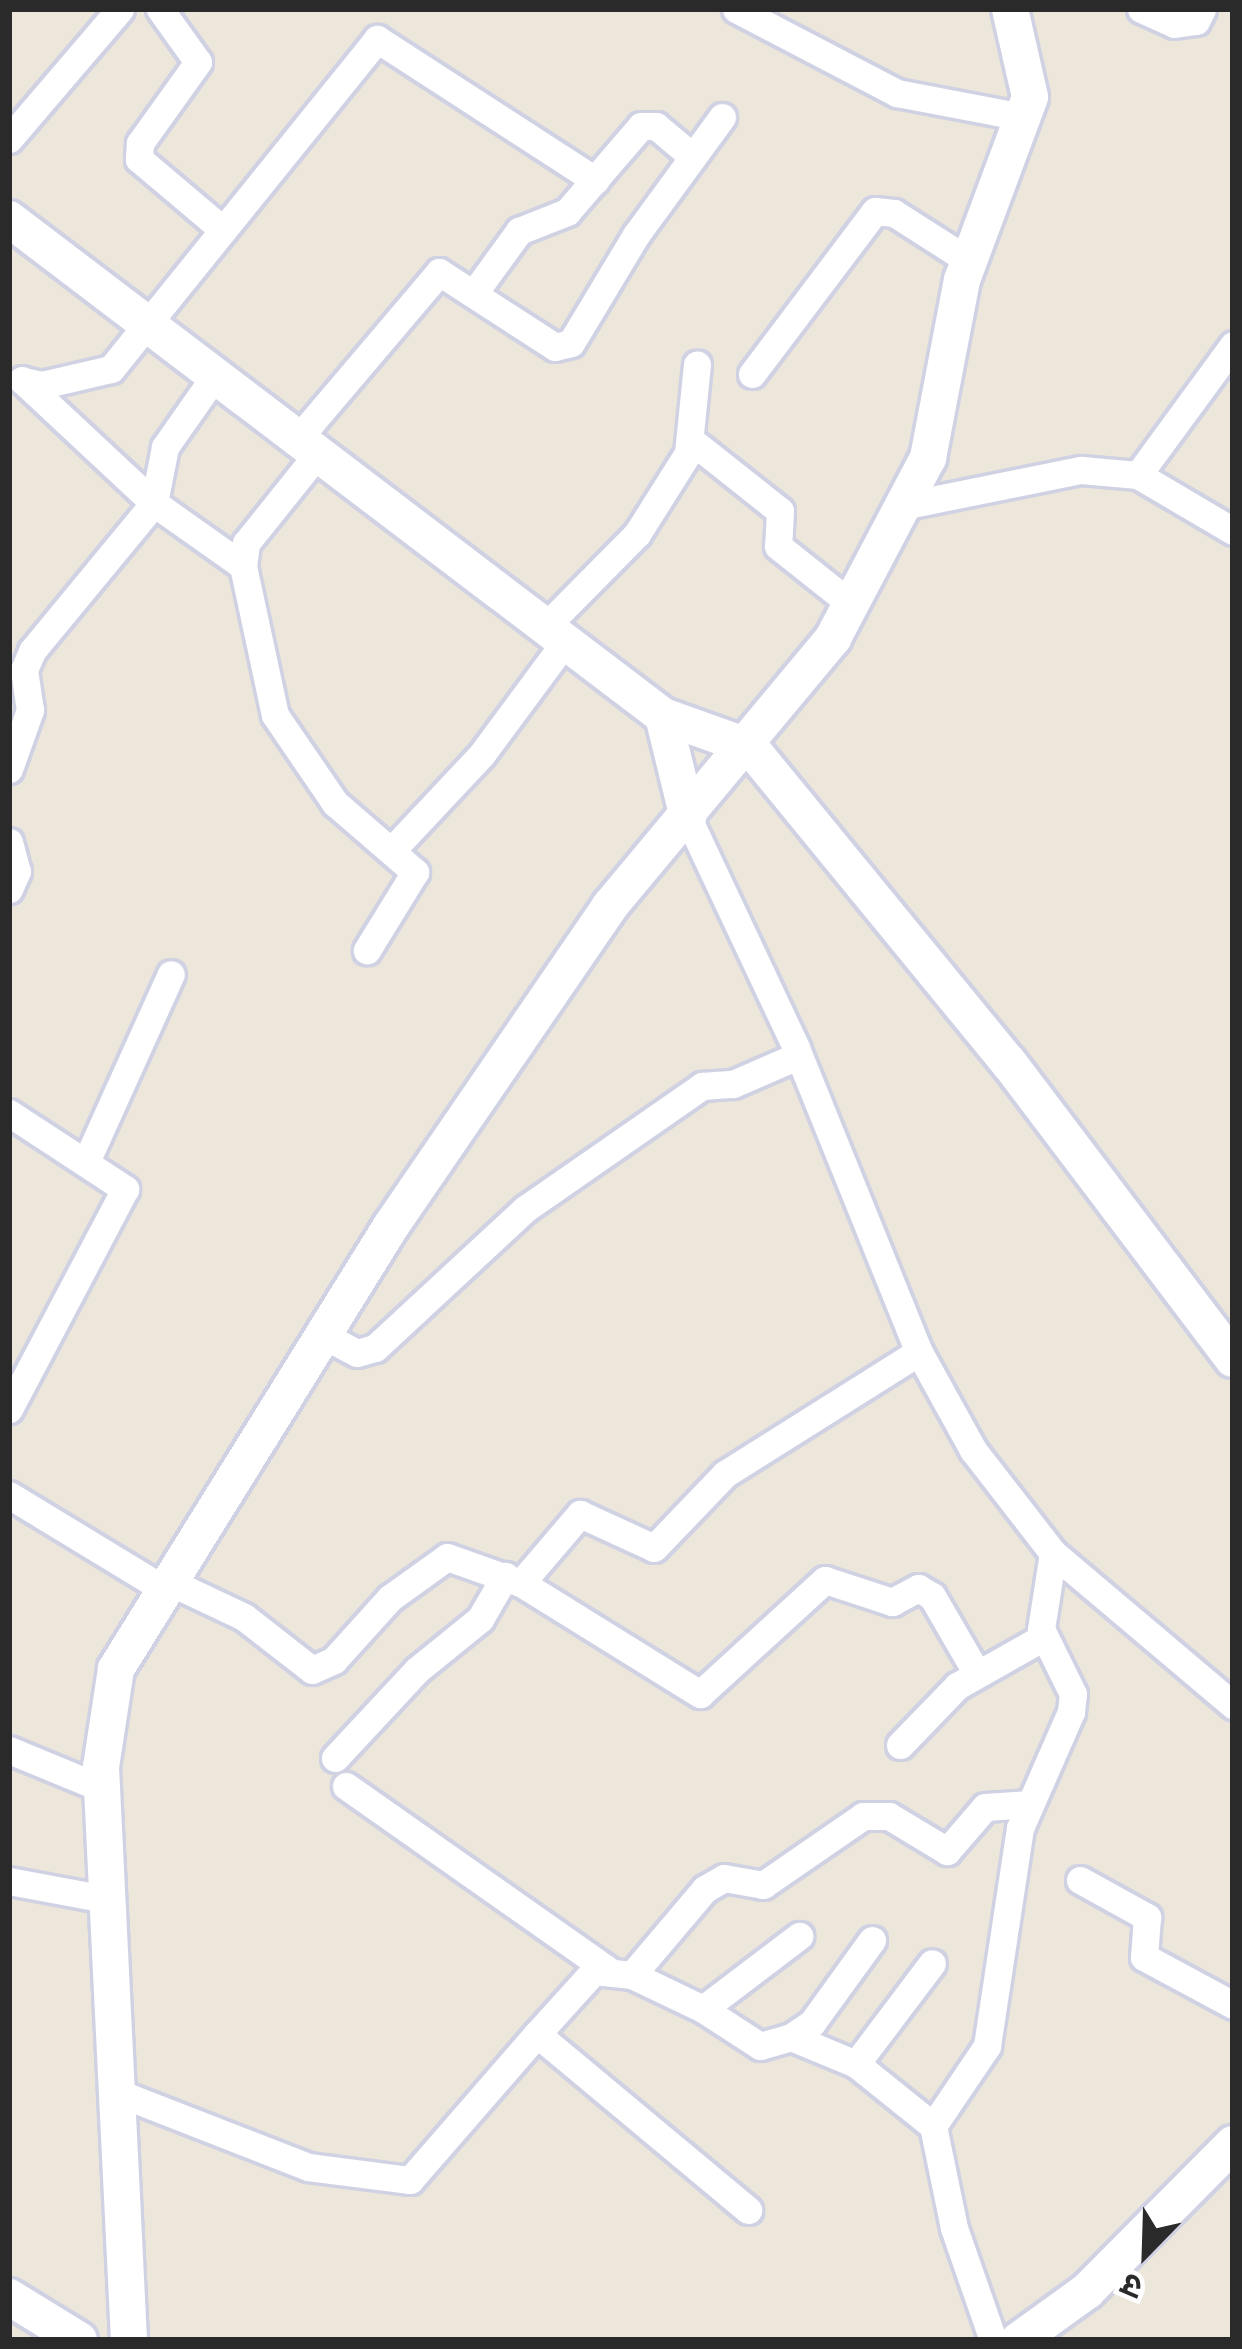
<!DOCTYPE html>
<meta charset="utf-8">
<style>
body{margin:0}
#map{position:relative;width:1242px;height:2349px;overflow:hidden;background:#ece6db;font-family:"DM Sans","Noto Sans Devanagari",sans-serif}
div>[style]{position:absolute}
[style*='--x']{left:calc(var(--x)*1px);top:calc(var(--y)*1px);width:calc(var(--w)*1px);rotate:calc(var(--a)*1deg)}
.roads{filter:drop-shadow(3px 0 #d0d2e3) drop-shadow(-3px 0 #d0d2e3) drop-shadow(0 3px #d0d2e3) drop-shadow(0 -3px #d0d2e3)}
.street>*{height:27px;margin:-13.5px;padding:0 13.5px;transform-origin:13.5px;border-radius:13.5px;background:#fff}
.secondary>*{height:36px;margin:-18px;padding:0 18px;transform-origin:18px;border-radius:18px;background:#fff}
span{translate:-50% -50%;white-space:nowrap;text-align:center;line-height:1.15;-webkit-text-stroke:12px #fff;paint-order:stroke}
.frame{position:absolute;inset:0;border:12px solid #2a2a2a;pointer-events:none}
.north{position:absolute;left:1086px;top:2193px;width:120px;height:120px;-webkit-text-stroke:9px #fff;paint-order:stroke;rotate:203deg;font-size:33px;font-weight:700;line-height:48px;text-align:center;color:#2a2a2a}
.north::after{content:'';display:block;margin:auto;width:42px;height:54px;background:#2a2a2a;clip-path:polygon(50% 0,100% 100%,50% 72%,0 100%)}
</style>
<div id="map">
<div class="roads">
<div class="street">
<i style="--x:160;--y:9;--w:65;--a:54.4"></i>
<i style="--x:198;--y:62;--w:100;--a:125.6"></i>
<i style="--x:140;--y:143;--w:16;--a:94"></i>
<i style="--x:139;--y:159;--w:110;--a:40.2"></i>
<i style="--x:736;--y:9;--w:182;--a:27.6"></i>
<i style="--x:897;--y:93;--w:128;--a:10.8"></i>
<i style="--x:1141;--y:9;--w:36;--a:24"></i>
<i style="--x:1174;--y:24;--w:22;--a:-8"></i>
<i style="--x:1196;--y:21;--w:13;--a:-63"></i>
<i style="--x:9;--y:139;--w:171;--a:-49.5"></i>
<i style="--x:474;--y:293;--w:77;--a:-54"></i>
<i style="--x:519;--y:231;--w:52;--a:-21.6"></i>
<i style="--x:567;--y:212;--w:113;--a:-49.3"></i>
<i style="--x:641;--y:126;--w:15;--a:0"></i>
<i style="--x:656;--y:126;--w:48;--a:40"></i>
<i style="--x:752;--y:374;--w:204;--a:-53"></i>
<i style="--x:875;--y:211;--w:19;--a:6"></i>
<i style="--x:894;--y:213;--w:89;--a:32.6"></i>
<i style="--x:22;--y:380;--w:180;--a:43"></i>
<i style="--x:154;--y:503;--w:109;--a:35.3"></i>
<i style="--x:23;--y:381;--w:19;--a:12"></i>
<i style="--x:42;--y:385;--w:71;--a:-13.1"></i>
<i style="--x:111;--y:369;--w:424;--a:-51.1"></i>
<i style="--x:377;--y:39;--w:260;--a:32.9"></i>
<i style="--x:295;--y:442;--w:223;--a:-49.7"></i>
<i style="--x:439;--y:272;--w:138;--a:32.9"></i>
<i style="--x:555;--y:347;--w:16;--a:-14"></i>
<i style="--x:571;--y:343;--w:126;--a:-59"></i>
<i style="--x:636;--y:235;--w:146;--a:-53.9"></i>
<i style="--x:693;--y:442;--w:111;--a:38.4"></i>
<i style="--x:780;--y:511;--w:35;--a:93"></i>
<i style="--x:778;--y:546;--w:93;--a:38.5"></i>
<i style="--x:315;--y:457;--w:110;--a:128.7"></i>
<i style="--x:246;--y:543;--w:23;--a:97"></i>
<i style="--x:243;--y:566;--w:152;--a:77.9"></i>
<i style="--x:275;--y:715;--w:107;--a:55.7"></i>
<i style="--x:335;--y:803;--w:106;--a:40.8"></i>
<i style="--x:415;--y:872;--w:92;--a:121.6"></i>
<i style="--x:1138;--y:475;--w:161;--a:-53.8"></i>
<i style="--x:902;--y:506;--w:183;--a:-11.4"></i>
<i style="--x:1081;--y:470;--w:57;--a:5"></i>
<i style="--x:1138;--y:475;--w:110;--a:30.5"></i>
<i style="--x:544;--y:628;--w:132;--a:-45.3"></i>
<i style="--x:637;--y:534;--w:96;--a:-57.8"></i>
<i style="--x:688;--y:453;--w:89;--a:-84.2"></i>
<i style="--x:9;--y:769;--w:63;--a:-70.4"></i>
<i style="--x:30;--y:710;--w:40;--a:-98.5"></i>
<i style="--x:24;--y:670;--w:21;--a:-67"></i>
<i style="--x:32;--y:651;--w:192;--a:-50.5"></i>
<i style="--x:154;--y:503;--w:57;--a:-78.9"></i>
<i style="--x:165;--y:447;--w:82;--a:-55"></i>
<i style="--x:688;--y:818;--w:254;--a:64.8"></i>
<i style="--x:796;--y:1048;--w:328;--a:68"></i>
<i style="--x:919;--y:1352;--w:112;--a:61.1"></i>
<i style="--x:973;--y:1450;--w:130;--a:52.2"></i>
<i style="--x:1053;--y:1553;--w:236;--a:40.2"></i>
<i style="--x:9;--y:842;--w:30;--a:75"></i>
<i style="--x:17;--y:871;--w:20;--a:114"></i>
<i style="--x:392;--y:850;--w:132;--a:-46.8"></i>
<i style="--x:482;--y:754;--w:138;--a:-53.5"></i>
<i style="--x:9;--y:1113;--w:139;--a:33.2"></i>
<i style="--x:125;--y:1189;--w:249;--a:117.8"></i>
<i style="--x:86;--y:1162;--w:206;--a:-65.7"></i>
<i style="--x:323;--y:1335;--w:38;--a:28"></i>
<i style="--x:357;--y:1353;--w:19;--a:-16"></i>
<i style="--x:375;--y:1348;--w:205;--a:-42.8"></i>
<i style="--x:525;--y:1209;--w:216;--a:-34.8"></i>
<i style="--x:702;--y:1086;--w:31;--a:-4"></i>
<i style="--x:733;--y:1084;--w:68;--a:-23.5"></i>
<i style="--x:9;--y:1495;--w:183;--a:31.3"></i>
<i style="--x:170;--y:1582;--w:82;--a:25.3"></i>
<i style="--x:244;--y:1617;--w:86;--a:37.9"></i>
<i style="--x:312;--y:1670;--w:24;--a:-24"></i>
<i style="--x:334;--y:1660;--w:84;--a:-47.9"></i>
<i style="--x:390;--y:1598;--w:70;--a:-35.7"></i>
<i style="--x:447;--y:1557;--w:78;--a:19.4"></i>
<i style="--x:521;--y:1583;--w:211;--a:31.8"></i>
<i style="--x:700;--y:1694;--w:169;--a:-42.4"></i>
<i style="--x:825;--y:1580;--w:71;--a:18.2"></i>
<i style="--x:892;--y:1602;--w:30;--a:-28"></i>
<i style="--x:918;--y:1588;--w:16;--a:30"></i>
<i style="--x:932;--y:1596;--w:88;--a:59.9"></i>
<i style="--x:521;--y:1583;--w:91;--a:-49.5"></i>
<i style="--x:580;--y:1514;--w:81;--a:24.7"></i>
<i style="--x:654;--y:1548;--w:103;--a:-46.2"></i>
<i style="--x:725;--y:1474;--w:229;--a:-32.2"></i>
<i style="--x:900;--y:1745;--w:82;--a:-46"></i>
<i style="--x:957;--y:1686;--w:98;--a:-29.5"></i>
<i style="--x:9;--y:1750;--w:100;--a:22.4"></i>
<i style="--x:335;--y:1758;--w:120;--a:-47"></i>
<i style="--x:417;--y:1670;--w:81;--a:-39"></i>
<i style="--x:480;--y:1619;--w:50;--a:-59.8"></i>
<i style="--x:346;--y:1786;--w:318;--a:35.1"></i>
<i style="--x:1080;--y:1880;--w:77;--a:28.9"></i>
<i style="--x:1147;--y:1917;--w:40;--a:94.3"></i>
<i style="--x:1144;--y:1957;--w:101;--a:28.3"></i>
<i style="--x:9;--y:1881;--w:98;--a:10.6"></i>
<i style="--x:872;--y:1940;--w:102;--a:125.9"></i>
<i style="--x:812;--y:2023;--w:25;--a:146"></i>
<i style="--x:791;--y:2037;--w:70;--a:22.6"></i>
<i style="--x:856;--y:2064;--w:99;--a:38.8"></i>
<i style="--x:632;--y:1975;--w:113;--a:-49.7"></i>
<i style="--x:705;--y:1889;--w:22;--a:-30"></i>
<i style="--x:724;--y:1878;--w:40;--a:10"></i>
<i style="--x:763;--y:1885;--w:121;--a:-34.6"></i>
<i style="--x:863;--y:1816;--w:26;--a:0"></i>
<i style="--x:889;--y:1816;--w:68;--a:31.1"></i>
<i style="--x:947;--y:1851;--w:58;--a:-49.2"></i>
<i style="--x:985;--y:1807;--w:45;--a:-3.8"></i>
<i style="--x:703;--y:2009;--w:68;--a:33"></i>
<i style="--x:760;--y:2046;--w:32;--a:-16"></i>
<i style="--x:537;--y:2034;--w:85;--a:-47.9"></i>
<i style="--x:594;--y:1971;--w:38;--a:6"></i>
<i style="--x:632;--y:1975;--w:79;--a:25.6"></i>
<i style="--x:703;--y:2009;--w:121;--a:-37.2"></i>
<i style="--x:856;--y:2064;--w:126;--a:-53"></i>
<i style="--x:116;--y:2092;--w:206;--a:21.3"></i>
<i style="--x:308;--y:2167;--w:103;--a:7.3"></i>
<i style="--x:410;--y:2180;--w:194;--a:-49"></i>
<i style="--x:537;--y:2034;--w:275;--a:39.8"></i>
<i style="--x:993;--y:2340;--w:119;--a:-109.2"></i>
<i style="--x:954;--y:2228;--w:104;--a:-101.6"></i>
<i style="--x:933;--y:2126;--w:97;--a:-56"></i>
<i style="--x:987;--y:2046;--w:220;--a:-81.4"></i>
<i style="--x:1020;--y:1828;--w:127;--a:-66.3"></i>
<i style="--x:1071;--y:1712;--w:18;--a:-84"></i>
<i style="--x:1073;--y:1694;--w:72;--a:-116.2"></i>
<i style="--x:1041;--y:1629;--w:77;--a:-81"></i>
</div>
<div class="secondary">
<i style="--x:9;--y:219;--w:821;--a:37.23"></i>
<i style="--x:663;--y:716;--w:92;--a:19.6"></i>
<i style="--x:750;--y:747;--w:409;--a:50.7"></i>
<i style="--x:1009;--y:1063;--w:371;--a:52.9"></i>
<i style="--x:663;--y:716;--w:105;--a:76.2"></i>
<i style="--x:9;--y:2297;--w:82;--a:31.6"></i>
<i style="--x:129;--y:2340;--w:574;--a:-92.8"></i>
<i style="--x:101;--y:1767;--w:99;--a:-81.3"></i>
<i style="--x:116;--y:1669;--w:521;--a:-58.17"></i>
<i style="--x:391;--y:1226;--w:388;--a:-55.6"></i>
<i style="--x:610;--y:906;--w:349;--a:-50.2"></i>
<i style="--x:833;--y:638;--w:204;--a:-62.2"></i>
<i style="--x:928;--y:458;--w:181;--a:-79.2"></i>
<i style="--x:962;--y:280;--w:195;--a:-69.6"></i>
<i style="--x:1030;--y:97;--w:90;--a:-102.8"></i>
<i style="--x:1019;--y:2340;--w:84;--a:-35.8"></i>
<i style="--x:1087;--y:2291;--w:207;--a:-45.2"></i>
</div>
</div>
<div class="frame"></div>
<div class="north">उ</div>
</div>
